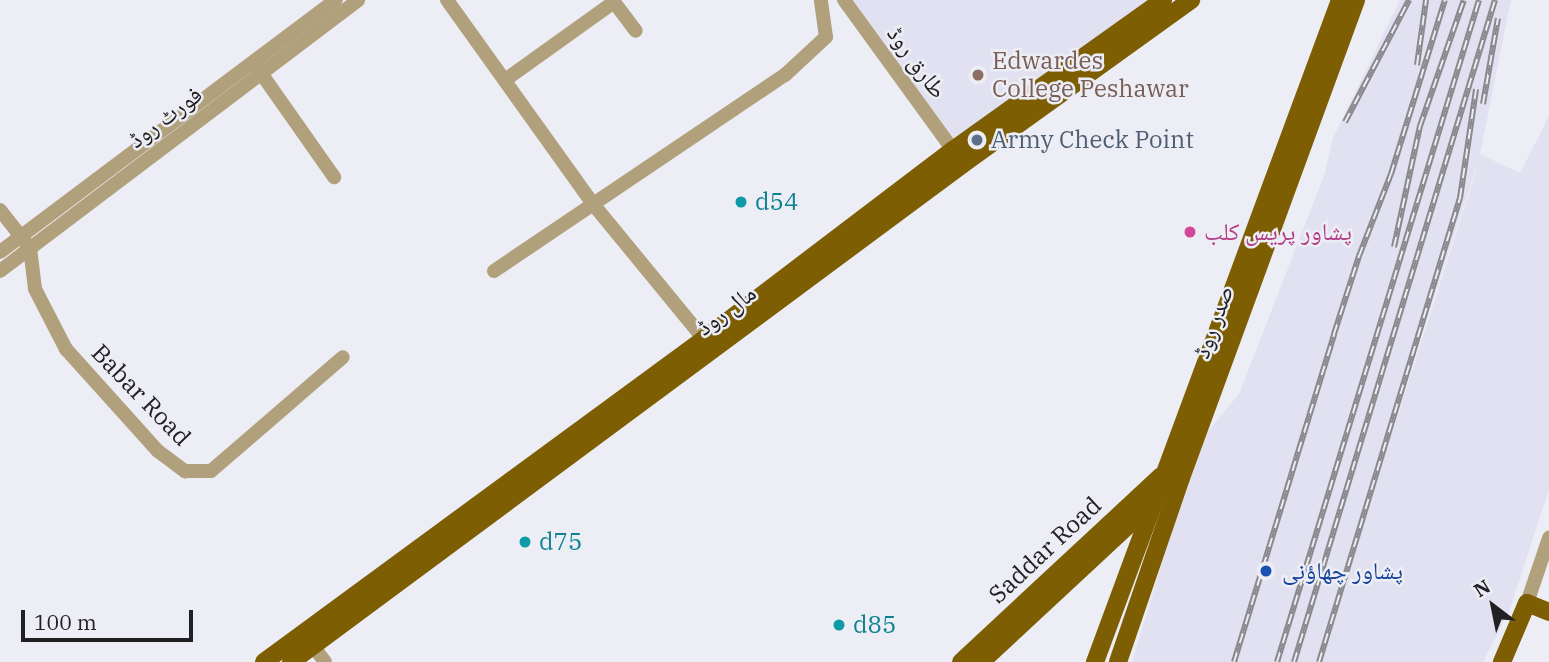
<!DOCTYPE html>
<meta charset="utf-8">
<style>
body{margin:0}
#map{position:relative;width:1549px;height:662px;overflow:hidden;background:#ededf5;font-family:"IBM Plex Serif","Noto Naskh Arabic",serif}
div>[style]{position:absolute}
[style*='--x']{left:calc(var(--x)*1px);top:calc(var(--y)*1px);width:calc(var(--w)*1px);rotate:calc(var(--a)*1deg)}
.built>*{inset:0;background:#e2e1f1}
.minor>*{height:14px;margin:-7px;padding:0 7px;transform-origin:7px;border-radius:7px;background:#b1a07c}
.major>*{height:18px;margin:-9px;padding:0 9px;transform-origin:9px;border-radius:9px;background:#7d5e03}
.rail>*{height:6px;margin-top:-3px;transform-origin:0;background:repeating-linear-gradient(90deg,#ededf5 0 10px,#88888d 0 20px);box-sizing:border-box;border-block:2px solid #88888d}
.dots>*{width:19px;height:19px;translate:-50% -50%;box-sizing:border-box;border:4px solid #ededf5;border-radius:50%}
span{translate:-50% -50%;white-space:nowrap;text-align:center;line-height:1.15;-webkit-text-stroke:5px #ededf5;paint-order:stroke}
.education-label{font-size:24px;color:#785e54}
.left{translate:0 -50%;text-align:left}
.street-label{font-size:24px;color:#212124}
.service-label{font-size:24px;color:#4e5e75}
.culture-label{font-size:24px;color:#0d838f}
.hotel-label{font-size:24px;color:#b23c85}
.transit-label{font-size:24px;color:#164399}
.north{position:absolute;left:1458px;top:571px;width:70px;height:70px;-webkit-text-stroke:5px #ededf5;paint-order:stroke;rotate:328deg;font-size:19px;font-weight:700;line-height:28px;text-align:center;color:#212124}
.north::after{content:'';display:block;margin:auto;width:24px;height:32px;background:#212124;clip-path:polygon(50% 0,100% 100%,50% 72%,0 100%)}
.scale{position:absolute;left:21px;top:610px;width:172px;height:32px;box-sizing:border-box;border:4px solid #212124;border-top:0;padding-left:9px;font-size:21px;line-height:24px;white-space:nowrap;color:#212124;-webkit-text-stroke:5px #ededf5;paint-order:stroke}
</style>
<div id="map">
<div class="built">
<i style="clip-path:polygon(845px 0,1163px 0,953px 150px)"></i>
<i style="clip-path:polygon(evenodd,1400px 0,1511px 0,1480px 154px,1520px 173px,1549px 116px,1549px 489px,1510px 609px,1483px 662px,1132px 662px,1199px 442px,1239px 394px,1325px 173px,1333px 138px,1400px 0,1477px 165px,1478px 165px,1377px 480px,1397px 411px,1477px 165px)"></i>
</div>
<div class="minor">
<i style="--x:447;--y:0;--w:251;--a:54.4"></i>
<i style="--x:593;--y:204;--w:175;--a:50.6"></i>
<i style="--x:844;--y:0;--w:185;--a:54"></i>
<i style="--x:256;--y:66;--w:136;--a:54.9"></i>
<i style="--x:505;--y:80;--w:134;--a:-35.6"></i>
<i style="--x:614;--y:2;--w:36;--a:53"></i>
<i style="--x:0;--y:210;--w:48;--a:51.7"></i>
<i style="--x:30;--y:248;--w:41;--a:83"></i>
<i style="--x:35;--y:289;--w:68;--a:62.7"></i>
<i style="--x:66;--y:349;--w:137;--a:48"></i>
<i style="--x:158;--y:451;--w:34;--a:37"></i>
<i style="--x:185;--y:471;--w:26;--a:0"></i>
<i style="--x:211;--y:471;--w:174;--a:-40.8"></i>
<i style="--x:0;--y:252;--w:420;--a:-36.9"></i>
<i style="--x:0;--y:271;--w:449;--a:-37.1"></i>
<i style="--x:494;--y:271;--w:351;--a:-34"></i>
<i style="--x:785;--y:75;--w:56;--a:-42.8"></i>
<i style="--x:826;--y:37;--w:37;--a:-98"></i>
<i style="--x:1527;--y:603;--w:69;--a:-71.3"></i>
<i style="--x:313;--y:646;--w:20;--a:53"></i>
</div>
<div class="major">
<i style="--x:264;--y:662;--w:546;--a:-36.28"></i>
<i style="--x:704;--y:339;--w:313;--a:-37.2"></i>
<i style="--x:953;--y:150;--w:258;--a:-35.5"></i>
<i style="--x:291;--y:662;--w:836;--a:-36.54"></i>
<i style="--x:963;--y:164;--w:281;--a:-35.7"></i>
<i style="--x:961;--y:662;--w:273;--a:-42.9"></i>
<i style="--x:981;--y:662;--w:233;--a:-42.9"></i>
<i style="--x:1095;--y:662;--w:706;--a:-69.69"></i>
<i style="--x:1118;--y:662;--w:194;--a:-71.1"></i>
<i style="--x:1181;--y:478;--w:509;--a:-69.89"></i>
<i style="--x:1502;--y:662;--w:64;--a:-67"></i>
<i style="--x:1527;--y:603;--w:24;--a:22"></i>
</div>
<div class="rail">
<i style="--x:1417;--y:65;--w:66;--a:-82.1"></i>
<i style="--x:1483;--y:104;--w:87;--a:-80.1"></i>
<i style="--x:1345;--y:122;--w:138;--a:-62.3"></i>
<i style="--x:1394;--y:247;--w:124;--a:-77.9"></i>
<i style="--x:1420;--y:126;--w:133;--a:-70.8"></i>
<i style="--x:1234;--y:662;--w:343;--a:-73"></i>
<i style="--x:1334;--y:334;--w:82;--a:-72.2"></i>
<i style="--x:1359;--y:256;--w:88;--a:-68.7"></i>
<i style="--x:1391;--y:174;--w:182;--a:-72.8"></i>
<i style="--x:1277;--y:662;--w:692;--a:-73.03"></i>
<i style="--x:1294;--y:662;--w:692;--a:-73.11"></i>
<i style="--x:1319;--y:662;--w:485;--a:-73.1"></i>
<i style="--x:1460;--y:198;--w:110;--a:-81.6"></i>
</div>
<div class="dots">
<i style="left:978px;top:75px;background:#8d6e63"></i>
<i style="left:977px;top:140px;background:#5c6f8a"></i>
<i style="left:741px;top:202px;background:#0f9aa8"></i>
<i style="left:1190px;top:232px;background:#d1479c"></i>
<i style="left:525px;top:542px;background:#0f9aa8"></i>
<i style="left:1266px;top:571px;background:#1a4fb4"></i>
<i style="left:839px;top:625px;background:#0f9aa8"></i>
</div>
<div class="education-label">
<span class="left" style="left:992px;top:75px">Edwardes<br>College Peshawar</span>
</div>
<div class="street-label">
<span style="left:917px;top:62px;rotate:54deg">طارق روڈ</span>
<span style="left:165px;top:117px;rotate:-37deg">فورٹ روڈ</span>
<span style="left:726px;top:310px;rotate:-37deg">مال روڈ</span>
<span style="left:1213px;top:322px;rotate:-70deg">صدر روڈ</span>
<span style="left:141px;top:395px;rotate:46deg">Babar Road</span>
<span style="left:1045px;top:550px;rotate:-43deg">Saddar Road</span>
</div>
<div class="service-label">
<span class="left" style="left:991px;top:140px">Army Check Point</span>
</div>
<div class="culture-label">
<span class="left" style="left:755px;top:202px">d54</span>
<span class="left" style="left:539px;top:542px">d75</span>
<span class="left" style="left:853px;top:625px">d85</span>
</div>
<div class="hotel-label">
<span class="left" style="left:1204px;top:232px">پشاور پریس کلب</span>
</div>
<div class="transit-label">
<span class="left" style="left:1282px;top:571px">پشاور چھاؤنی</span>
</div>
<div class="north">N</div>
<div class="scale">100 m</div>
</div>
